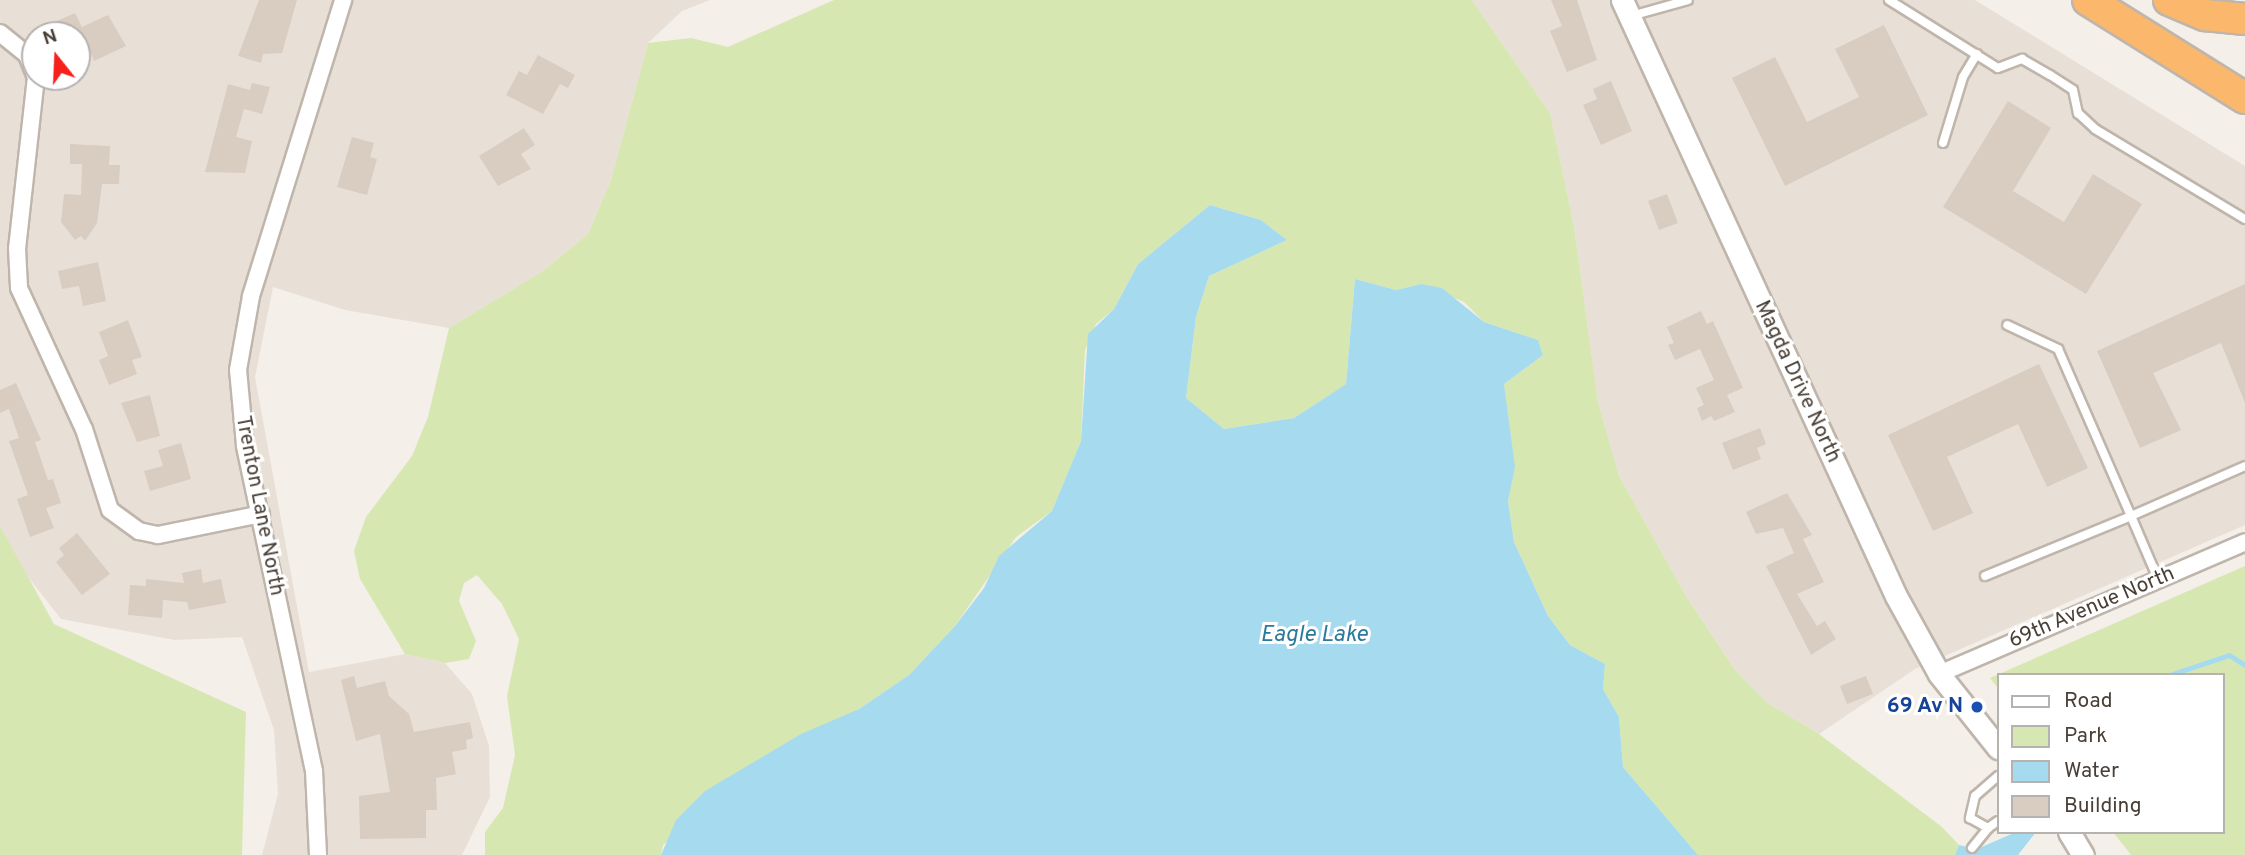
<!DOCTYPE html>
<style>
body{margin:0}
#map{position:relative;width:2245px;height:855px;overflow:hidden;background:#f4efe9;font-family:Overpass,sans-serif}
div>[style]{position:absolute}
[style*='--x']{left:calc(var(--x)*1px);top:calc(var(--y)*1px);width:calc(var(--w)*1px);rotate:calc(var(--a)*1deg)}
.residential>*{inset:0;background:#e8e0d7}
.green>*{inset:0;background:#d7e7b2}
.water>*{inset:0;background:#a6dbef}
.stream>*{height:5px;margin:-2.5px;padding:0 2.5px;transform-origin:2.5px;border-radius:2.5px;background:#a6dbef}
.building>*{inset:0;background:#d9ccc1}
.roads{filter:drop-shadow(2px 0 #bfb5ab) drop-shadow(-2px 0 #bfb5ab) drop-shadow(0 2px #bfb5ab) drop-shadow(0 -2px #bfb5ab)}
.service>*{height:8px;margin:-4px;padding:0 4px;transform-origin:4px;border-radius:4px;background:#fff}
.minor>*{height:16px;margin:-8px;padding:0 8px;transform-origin:8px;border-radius:8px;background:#fff}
.tertiary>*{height:21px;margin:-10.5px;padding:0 10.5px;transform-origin:10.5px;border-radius:10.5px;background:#fff}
.motorway>*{height:30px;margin:-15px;padding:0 15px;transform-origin:15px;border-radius:15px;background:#fbb86c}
.dots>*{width:19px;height:19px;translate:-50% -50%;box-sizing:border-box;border:4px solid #fff;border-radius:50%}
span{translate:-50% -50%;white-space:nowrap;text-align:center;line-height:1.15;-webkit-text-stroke:6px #fff;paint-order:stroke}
.street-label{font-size:21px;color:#483f37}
.transit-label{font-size:21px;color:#164399;font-weight:700}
.right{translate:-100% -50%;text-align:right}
.water-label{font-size:23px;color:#2c7a9a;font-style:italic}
.legend{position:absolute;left:1997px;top:673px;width:228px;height:161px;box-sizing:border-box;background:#fff;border:2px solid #b6b2af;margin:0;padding:9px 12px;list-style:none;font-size:21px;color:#483f37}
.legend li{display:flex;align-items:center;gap:14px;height:35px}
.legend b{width:35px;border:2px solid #b6b2af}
.north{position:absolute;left:21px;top:21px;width:70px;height:70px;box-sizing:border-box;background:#fff;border:2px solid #b6b2af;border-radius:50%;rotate:342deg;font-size:19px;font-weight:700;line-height:28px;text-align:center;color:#483f37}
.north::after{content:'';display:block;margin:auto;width:24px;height:32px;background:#f6211d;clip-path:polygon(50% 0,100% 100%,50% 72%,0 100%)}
</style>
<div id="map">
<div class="residential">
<i style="clip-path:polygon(evenodd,0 0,710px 0,682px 11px,648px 43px,611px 180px,588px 234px,543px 271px,449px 328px,345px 310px,273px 287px,255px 377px,309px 672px,405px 654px,445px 663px,472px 694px,489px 746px,490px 797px,462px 855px,262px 855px,278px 794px,274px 730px,242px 637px,175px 640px,61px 619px,0 541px,0 0,35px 35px,77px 35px,77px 77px,35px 77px,35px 35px)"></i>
<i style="clip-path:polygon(1472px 0,1975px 0,2245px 166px,2245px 525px,1915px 669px,1819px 734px,1766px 702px,1735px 670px,1686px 596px,1619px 476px,1598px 402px,1574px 226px,1550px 113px)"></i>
</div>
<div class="green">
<i style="clip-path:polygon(834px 0,1472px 0,1550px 113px,1574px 226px,1598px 402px,1619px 476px,1686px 596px,1735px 670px,1766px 702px,1819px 734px,1942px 827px,1959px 845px,1955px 855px,1698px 855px,1623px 767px,1619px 717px,1603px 689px,1605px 664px,1570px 645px,1548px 616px,1514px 542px,1508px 501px,1514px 467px,1504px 384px,1543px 355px,1538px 340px,1484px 322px,1464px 302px,1421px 284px,1396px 290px,1355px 279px,1346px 384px,1294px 418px,1224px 429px,1186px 398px,1196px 317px,1209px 276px,1287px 240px,1261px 220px,1210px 205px,1138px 264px,1114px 309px,1096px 324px,1085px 350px,1081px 441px,1052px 511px,1016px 537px,955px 626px,909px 675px,859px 709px,778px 749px,663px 845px,661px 855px,485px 855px,485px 832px,503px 808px,515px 755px,507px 696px,519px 639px,502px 604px,477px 575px,464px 583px,459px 601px,476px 641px,469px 659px,445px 663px,405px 654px,360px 579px,354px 551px,366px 517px,412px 456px,428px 417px,449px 328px,543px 271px,588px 234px,611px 180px,648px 43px,691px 38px,728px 47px)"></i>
<i style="clip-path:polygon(0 526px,54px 624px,246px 712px,242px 855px,0 855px)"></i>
<i style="clip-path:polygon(2245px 566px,2245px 855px,2131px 855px,2113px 832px,2222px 832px,2222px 675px,1998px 675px,1998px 688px,1990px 678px)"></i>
</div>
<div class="water">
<i style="clip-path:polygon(1210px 205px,1261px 220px,1287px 240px,1209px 276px,1196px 317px,1186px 398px,1224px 429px,1294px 418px,1346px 384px,1355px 279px,1396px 290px,1421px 284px,1442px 288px,1484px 322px,1538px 340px,1543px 355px,1504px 384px,1515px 467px,1508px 501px,1514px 542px,1548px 616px,1570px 645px,1605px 664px,1603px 689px,1619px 717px,1623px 767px,1698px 855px,661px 855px,676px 820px,705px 791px,801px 734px,859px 709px,909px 675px,955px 626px,984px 588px,999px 556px,1052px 511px,1081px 441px,1088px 334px,1114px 309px,1138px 264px)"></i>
<i style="clip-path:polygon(2016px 832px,2036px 832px,2018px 855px,1955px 855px,1959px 845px,1977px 849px)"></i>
</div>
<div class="stream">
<i style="--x:2169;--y:675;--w:63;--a:-18.4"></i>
<i style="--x:2229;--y:655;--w:19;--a:32"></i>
</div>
<div class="building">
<i style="clip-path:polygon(259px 0,297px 0,282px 53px,263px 54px,261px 63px,238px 56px)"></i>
<i style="clip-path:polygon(1551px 0,1577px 0,1597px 60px,1567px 72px,1550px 31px,1562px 26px)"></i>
<i style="clip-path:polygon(75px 13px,82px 27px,108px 15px,126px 46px,94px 61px,90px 51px,83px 54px,77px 35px,64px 35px,57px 21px)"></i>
<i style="clip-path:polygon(1884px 25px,1928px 115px,1785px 186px,1732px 78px,1775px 57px,1807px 122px,1859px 97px,1835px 49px)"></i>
<i style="clip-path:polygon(538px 55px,575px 75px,568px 88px,560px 84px,543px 114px,506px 95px,519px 71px,527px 75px)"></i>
<i style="clip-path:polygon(1611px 81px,1632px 131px,1601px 145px,1583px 105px,1597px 99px,1593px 89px)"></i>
<i style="clip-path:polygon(252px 83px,270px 87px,262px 114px,244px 109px,236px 137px,252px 141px,245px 173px,205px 172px,228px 84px,250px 90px)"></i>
<i style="clip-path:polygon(2008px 101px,2051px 128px,2013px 191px,2064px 222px,2093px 174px,2142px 204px,2086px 294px,1943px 207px)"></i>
<i style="clip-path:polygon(524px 128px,535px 145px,521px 154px,531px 169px,498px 186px,479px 156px)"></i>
<i style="clip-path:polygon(352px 137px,374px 143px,370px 157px,377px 159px,367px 195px,337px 187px)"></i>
<i style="clip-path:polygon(70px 144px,110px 146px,109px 165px,120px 165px,119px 184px,102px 184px,97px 223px,85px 241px,81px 236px,75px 240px,61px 222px,64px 194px,81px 195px,82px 164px,70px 164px)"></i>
<i style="clip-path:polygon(1667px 194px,1678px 223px,1659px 230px,1648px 201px)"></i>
<i style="clip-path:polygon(98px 262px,106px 301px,83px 306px,79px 286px,62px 289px,58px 271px)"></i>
<i style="clip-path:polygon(2245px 284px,2245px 403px,2221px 343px,2153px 373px,2181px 430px,2140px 448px,2097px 351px)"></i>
<i style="clip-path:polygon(1701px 311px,1707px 324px,1713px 321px,1743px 388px,1727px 395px,1735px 412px,1714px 421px,1711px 416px,1702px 421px,1697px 408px,1704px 405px,1696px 388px,1714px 380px,1700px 349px,1675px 360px,1668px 345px,1674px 343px,1667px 327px)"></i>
<i style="clip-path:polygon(128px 320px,142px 357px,132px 360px,137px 374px,109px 385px,99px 360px,108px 356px,99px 332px)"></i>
<i style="clip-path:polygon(2039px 364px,2088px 468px,2047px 487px,2018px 424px,1947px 457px,1973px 513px,1933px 531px,1888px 435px)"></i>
<i style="clip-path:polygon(16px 383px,41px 440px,35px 442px,48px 480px,53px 479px,61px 503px,46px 508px,54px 528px,30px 537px,17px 499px,28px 495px,9px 441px,19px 438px,9px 409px,0 413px,0 390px)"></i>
<i style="clip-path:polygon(150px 395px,160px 436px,137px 442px,121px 403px)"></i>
<i style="clip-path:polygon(1760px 428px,1766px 444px,1757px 448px,1761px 459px,1733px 470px,1722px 443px)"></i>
<i style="clip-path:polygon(181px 443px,191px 479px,150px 491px,144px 471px,163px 466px,158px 450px)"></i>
<i style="clip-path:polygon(1787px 493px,1812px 535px,1803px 539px,1824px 582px,1797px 594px,1817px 626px,1825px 621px,1836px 639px,1811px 655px,1766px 566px,1794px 553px,1783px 528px,1756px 534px,1746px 512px)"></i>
<i style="clip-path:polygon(77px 533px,110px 574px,82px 595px,56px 562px,64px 555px,59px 548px)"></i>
<i style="clip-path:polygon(201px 569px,203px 583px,221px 579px,226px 603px,189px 610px,187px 602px,163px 600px,162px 618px,128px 615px,130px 585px,146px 586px,146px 579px,184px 583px,182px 573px)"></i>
<i style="clip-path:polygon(354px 676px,357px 688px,385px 681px,389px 696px,409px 714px,414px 732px,470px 722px,473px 738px,466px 740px,467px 749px,452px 752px,456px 774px,436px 778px,437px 810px,426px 810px,426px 838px,360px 839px,359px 796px,390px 792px,380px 734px,356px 741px,341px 680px)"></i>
<i style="clip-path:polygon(1866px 676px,1873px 694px,1847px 704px,1840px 686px)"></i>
</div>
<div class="roads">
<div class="service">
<i style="--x:1889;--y:0;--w:128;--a:32"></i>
<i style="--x:1998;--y:68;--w:26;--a:-21"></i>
<i style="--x:2022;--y:59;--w:32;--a:30"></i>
<i style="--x:2050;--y:75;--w:27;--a:33"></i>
<i style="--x:2073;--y:90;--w:24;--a:78"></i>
<i style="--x:2078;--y:113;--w:23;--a:43"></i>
<i style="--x:2095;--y:129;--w:175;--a:31"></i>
<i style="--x:1631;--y:16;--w:59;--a:-15.7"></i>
<i style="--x:1943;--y:143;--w:69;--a:-73.1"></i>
<i style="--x:1963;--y:77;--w:27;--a:-59"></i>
<i style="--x:1985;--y:576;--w:158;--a:-22.3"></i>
<i style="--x:2131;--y:516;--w:182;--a:-113.6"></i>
<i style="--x:2058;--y:349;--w:56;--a:-154.8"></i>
<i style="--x:2158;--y:579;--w:69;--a:-113.2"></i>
<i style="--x:2131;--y:516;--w:124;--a:-23.7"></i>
<i style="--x:1998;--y:776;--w:30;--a:139"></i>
<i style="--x:1975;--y:796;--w:23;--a:103"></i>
<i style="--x:1970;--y:818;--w:21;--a:29"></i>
<i style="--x:1988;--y:828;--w:12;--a:-35"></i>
<i style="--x:1972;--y:848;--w:26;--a:-51"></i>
</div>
<div class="minor">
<i style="--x:0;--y:33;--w:35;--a:39"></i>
<i style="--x:27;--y:55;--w:22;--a:68"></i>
<i style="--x:36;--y:77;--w:172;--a:96.3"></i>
<i style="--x:17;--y:248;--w:40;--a:87.1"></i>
<i style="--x:19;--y:288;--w:155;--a:65.3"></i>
<i style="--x:84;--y:429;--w:85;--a:72.2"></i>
<i style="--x:110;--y:510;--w:36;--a:36"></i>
<i style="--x:139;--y:531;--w:19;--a:12"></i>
<i style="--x:158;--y:535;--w:105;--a:-11.5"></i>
<i style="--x:1939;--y:674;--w:333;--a:-23.3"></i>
<i style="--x:318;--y:855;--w:84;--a:-92.7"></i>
<i style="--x:314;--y:771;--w:333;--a:-102"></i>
<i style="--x:245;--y:445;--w:75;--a:-95.3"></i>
<i style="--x:238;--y:370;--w:75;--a:-80"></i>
<i style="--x:251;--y:296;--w:310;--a:-72.7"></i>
</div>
<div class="tertiary">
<i style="--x:1622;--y:0;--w:656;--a:65.31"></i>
<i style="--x:1896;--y:596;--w:89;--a:61.1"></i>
<i style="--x:1939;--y:674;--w:95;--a:51.4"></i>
<i style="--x:2069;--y:832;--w:27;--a:59"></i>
</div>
<div class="motorway">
<i style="--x:2088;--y:0;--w:185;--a:32"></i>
<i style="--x:2169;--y:0;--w:39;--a:23"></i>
<i style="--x:2205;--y:15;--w:40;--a:5.7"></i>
</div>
</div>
<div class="dots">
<i style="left:1977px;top:707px;background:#1a4fb4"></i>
</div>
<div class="street-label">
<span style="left:1797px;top:382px;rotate:65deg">Magda Drive North</span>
<span style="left:259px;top:506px;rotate:79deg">Trenton Lane North</span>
<span style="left:2092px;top:608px;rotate:-23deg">69th Avenue North</span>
</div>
<div class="transit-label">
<span class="right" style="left:1963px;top:707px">69 Av N</span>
</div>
<div class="water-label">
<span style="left:1314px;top:636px">Eagle Lake</span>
</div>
<ul class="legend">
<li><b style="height:9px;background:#fff"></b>Road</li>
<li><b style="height:19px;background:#d7e7b2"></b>Park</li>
<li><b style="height:19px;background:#a6dbef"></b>Water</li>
<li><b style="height:19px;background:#d9ccc1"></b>Building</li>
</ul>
<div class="north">N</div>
</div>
